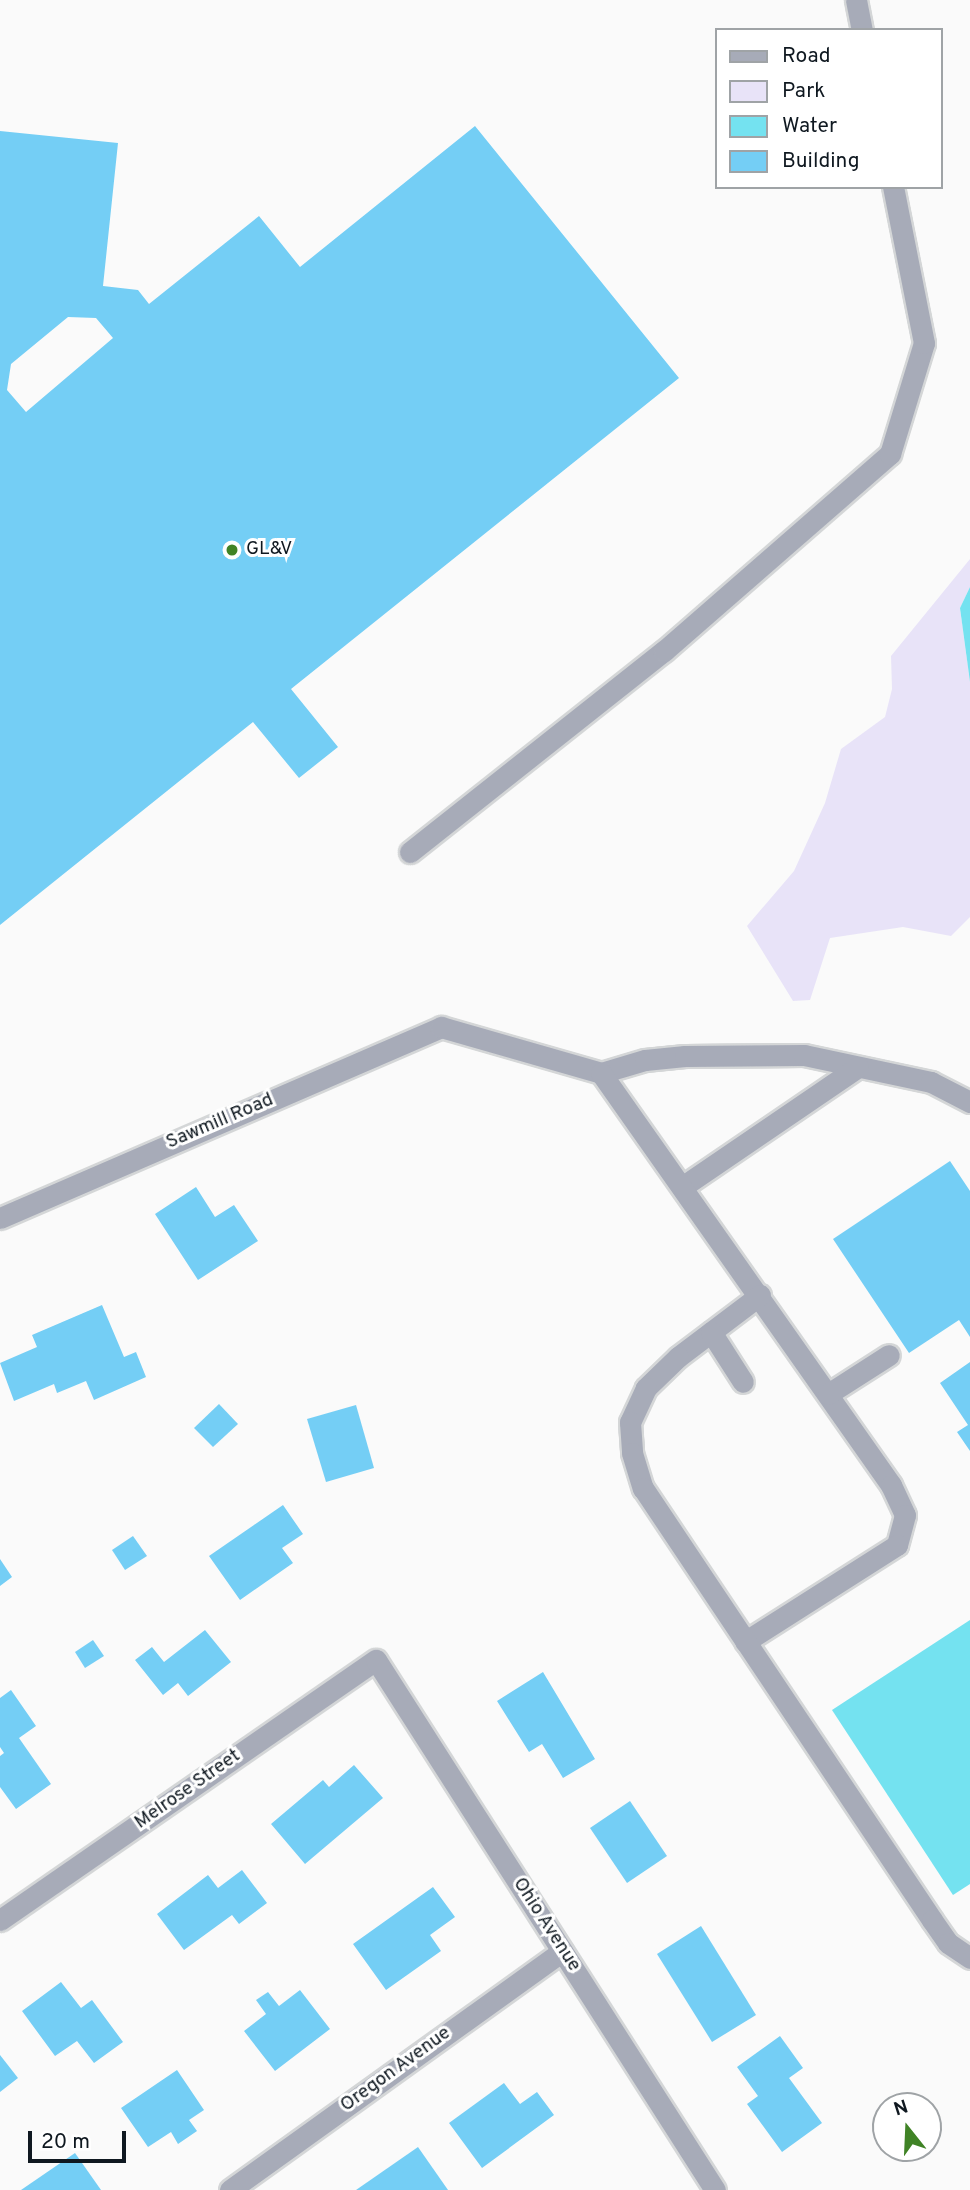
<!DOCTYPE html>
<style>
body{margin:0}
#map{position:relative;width:970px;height:2190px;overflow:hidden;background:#fafafa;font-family:Overpass,sans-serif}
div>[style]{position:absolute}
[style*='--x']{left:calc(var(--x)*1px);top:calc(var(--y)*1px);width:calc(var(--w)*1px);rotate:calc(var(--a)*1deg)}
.green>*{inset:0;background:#e8e3f8}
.water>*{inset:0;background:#74e2f0}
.building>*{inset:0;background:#74cef5}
.roads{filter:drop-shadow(2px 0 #d4d6d7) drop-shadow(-2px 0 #d4d6d7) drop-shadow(0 2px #d4d6d7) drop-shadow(0 -2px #d4d6d7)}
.minor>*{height:21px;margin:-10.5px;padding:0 10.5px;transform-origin:10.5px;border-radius:10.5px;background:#a7abb8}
.dots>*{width:19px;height:19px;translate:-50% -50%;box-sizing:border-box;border:4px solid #fff;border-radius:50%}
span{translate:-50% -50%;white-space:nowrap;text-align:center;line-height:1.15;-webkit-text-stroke:6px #fff;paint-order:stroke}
.poi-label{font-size:19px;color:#0f1820}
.left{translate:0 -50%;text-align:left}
.street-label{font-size:19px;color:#0f1820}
.legend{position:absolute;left:715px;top:28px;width:228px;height:161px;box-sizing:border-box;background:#fff;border:2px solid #9fa3a6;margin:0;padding:9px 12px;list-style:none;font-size:21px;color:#0f1820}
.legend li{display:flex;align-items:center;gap:14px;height:35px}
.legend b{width:35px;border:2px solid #9fa3a6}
.north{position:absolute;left:872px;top:2092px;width:70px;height:70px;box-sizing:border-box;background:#fff;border:2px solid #9fa3a6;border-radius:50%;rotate:342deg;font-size:19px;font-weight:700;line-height:28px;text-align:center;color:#0f1820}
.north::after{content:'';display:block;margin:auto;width:24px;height:32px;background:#408326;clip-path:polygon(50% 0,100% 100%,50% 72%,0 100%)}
.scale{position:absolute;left:28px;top:2131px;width:98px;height:32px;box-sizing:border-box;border:4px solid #0f1820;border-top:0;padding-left:9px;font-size:21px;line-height:24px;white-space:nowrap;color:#0f1820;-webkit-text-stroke:5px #fff;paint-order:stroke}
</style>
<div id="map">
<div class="green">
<i style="clip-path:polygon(970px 559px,970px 587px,960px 608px,970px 682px,970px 917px,951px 936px,903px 927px,830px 938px,810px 1000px,793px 1001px,747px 926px,794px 871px,825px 803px,841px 749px,885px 717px,892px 689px,891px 656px)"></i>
</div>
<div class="water">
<i style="clip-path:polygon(970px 587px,970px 682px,960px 608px)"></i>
<i style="clip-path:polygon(970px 1620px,970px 1884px,953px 1895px,832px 1710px)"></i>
</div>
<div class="building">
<i style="clip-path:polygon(evenodd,475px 126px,679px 378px,291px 689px,338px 747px,299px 778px,253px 722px,0 925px,0 131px,118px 143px,103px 286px,138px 290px,149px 304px,259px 216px,300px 267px,475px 126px,68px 317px,96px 318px,113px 338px,26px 412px,7px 390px,11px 364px,68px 317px)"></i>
<i style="clip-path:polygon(950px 1161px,970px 1191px,970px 1337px,959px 1320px,909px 1353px,833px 1239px)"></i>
<i style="clip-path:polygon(196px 1187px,215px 1217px,234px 1205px,258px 1241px,198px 1280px,155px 1214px)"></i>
<i style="clip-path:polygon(102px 1305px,124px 1357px,136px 1352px,146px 1377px,94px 1400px,86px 1381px,57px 1393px,54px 1384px,14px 1401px,0 1363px,37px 1347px,32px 1335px)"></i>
<i style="clip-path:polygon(970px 1362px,970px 1451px,957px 1432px,968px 1425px,940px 1383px)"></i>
<i style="clip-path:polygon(219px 1404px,238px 1424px,213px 1447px,194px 1428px)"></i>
<i style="clip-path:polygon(356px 1405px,374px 1468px,326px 1482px,307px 1419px)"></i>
<i style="clip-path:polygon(283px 1505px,303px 1534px,282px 1548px,293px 1563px,240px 1600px,209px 1556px)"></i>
<i style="clip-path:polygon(133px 1536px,147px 1556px,125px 1570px,112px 1550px)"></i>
<i style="clip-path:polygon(0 1559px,12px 1577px,0 1586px)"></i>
<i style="clip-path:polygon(205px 1630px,231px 1662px,188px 1696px,178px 1683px,163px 1695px,135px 1660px,152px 1647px,164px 1662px)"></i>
<i style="clip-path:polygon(93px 1640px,104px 1656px,85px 1668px,75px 1652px)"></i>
<i style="clip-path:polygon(543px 1672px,595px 1759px,563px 1778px,542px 1744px,529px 1752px,497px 1701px)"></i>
<i style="clip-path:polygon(11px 1690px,36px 1726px,19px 1738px,51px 1784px,16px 1809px,0 1787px,0 1756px,4px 1753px,0 1747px,0 1698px)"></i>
<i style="clip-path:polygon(354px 1765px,383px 1798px,305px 1864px,271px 1824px,323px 1780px,329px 1787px)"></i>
<i style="clip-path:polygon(630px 1801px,667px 1856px,627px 1883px,590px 1828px)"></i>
<i style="clip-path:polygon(242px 1870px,267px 1903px,239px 1924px,232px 1915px,184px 1950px,157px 1914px,208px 1875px,218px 1888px)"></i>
<i style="clip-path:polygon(433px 1887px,455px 1917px,430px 1935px,441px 1951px,386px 1990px,353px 1944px)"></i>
<i style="clip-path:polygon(701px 1926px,756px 2015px,712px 2042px,657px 1954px)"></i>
<i style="clip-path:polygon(61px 1982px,81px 2008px,92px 2000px,123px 2042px,94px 2063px,77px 2041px,55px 2056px,22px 2011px)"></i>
<i style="clip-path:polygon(300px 1990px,330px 2029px,275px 2071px,244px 2031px,266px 2014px,256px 2000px,268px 1992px,279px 2006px)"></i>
<i style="clip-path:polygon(780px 2036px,803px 2068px,789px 2078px,822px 2123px,782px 2152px,747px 2104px,758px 2096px,737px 2067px)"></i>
<i style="clip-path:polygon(0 2055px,18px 2078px,0 2092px)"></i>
<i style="clip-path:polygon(177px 2070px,204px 2110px,189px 2120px,197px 2131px,178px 2144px,171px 2132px,148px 2147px,121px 2108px)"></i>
<i style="clip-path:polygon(504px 2083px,520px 2104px,537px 2092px,554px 2115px,482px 2168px,449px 2123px)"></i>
<i style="clip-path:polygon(418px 2147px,448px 2190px,356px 2190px)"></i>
<i style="clip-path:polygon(75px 2153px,101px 2190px,21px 2190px)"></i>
</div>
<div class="roads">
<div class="minor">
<i style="--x:856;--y:0;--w:31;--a:79"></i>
<i style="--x:410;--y:852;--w:324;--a:-38.4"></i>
<i style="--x:664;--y:651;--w:300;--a:-41.1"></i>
<i style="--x:890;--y:454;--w:116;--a:-73"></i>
<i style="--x:924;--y:343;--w:159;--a:-101.2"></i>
<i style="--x:601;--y:1073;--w:46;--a:-16.5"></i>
<i style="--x:645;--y:1060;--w:40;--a:-5.7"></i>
<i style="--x:685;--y:1056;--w:119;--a:-0.5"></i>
<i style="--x:804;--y:1055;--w:130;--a:12"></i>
<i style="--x:931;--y:1082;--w:44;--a:27.1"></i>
<i style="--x:682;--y:1187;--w:213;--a:-34.3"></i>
<i style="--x:0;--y:1218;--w:481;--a:-23.4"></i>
<i style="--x:441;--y:1027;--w:166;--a:16"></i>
<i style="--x:601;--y:1073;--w:504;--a:54.86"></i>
<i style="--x:891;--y:1485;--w:33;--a:65"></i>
<i style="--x:905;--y:1515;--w:31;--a:105"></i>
<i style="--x:897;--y:1545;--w:180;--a:147.5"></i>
<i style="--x:760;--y:1295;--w:103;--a:142.9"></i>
<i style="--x:678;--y:1357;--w:45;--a:135.9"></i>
<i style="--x:646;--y:1388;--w:38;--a:115"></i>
<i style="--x:630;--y:1422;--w:31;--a:86"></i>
<i style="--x:632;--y:1453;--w:37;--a:73"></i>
<i style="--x:643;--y:1488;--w:520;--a:56.22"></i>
<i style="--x:932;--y:1920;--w:28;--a:55"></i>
<i style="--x:948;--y:1943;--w:27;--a:34"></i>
<i style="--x:711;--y:1332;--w:59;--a:57.4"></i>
<i style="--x:828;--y:1394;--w:72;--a:-32.6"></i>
<i style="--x:0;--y:1920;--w:457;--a:-34.7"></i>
<i style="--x:376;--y:1660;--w:629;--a:57.4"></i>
<i style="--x:230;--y:2190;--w:409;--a:-35.7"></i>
</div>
</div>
<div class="dots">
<i style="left:232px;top:550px;background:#408326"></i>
</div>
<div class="poi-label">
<span class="left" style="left:246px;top:550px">GL&amp;V</span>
</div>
<div class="street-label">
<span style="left:220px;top:1122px;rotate:-23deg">Sawmill Road</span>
<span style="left:188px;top:1790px;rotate:-35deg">Melrose Street</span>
<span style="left:546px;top:1925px;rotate:57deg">Ohio Avenue</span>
<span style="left:396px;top:2070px;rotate:-36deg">Oregon Avenue</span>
</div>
<ul class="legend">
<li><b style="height:9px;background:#a7abb8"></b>Road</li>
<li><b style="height:19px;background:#e8e3f8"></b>Park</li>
<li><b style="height:19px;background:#74e2f0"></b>Water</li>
<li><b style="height:19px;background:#74cef5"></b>Building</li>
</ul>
<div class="north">N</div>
<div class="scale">20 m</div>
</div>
